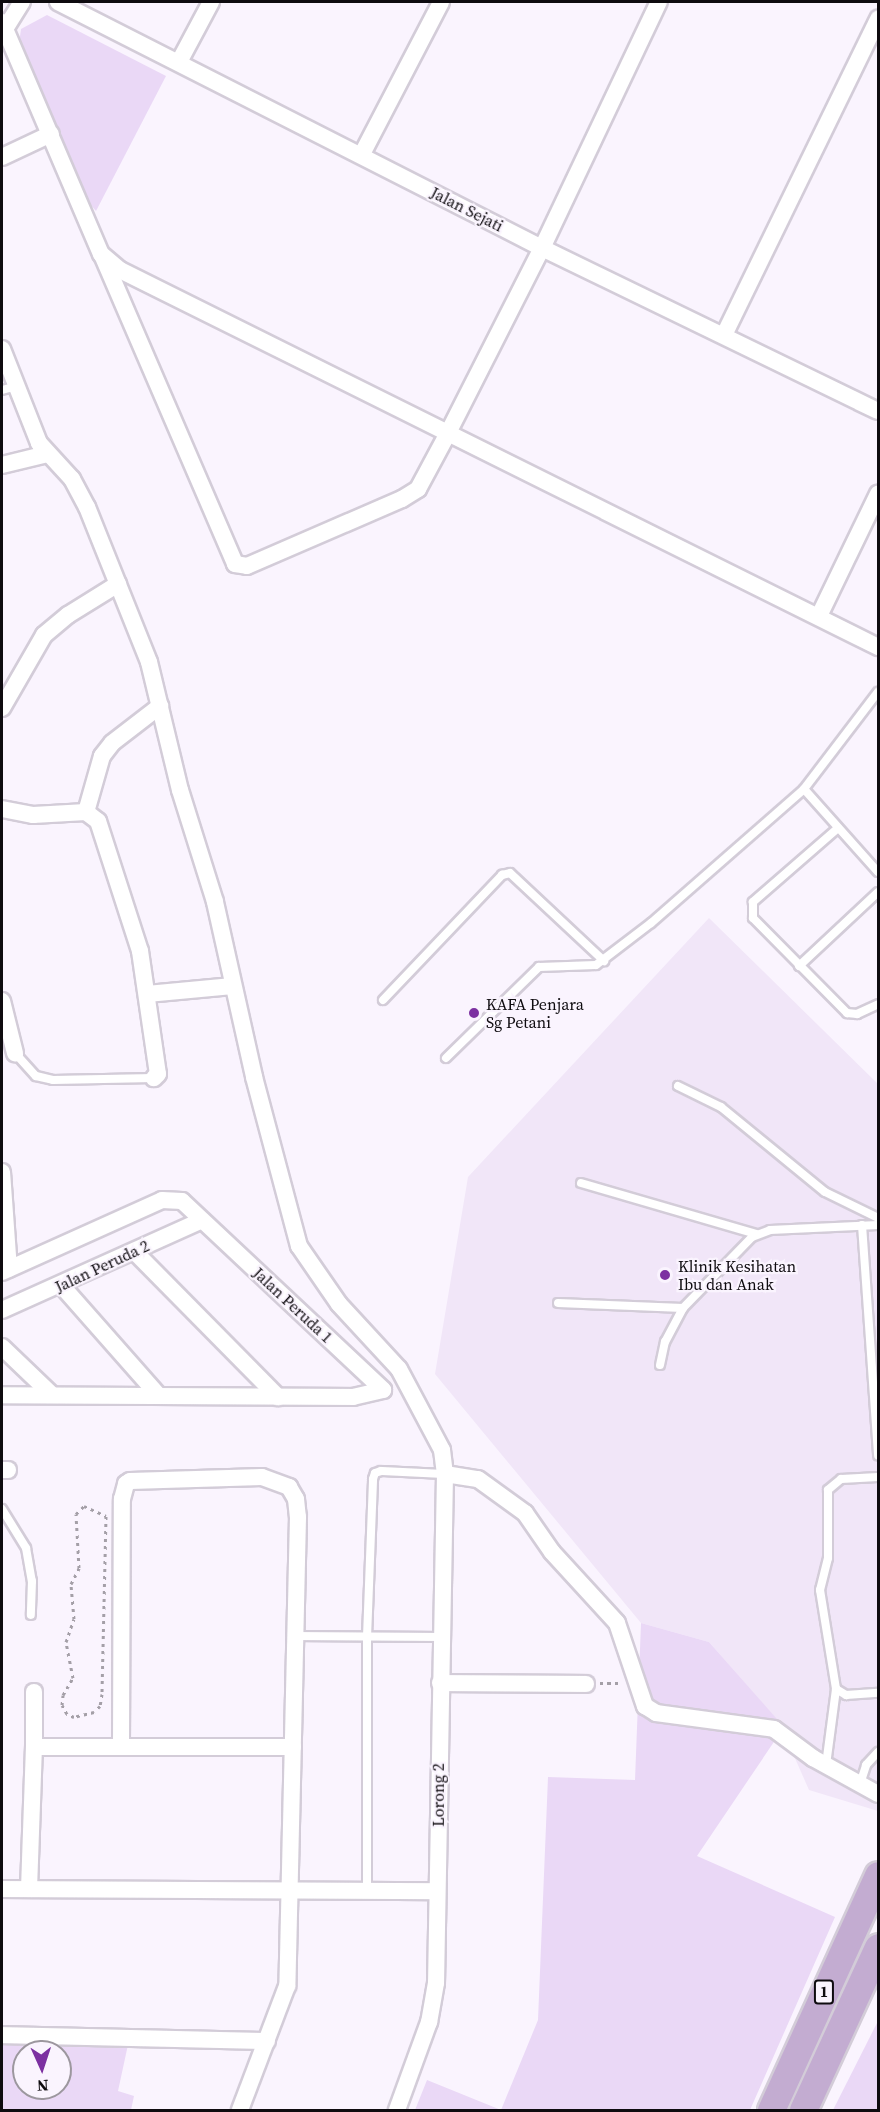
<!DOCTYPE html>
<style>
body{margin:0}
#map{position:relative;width:880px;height:2112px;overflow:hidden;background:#faf4fe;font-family:"Source Serif 4",serif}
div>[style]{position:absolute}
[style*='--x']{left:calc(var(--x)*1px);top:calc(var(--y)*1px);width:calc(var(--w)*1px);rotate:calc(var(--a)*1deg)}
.built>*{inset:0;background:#f1e6f8}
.green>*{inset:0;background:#ead8f6}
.path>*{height:3px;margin-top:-1.5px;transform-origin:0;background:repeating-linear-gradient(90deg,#a49fa7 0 3px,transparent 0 7.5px)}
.roads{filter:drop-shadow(2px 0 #d3ccd8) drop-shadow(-2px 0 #d3ccd8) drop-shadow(0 2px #d3ccd8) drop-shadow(0 -2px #d3ccd8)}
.lane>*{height:8px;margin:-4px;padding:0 4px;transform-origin:4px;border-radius:4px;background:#fff}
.street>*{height:16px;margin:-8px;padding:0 8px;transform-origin:8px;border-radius:8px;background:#fff}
.primary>*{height:27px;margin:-13.5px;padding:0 13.5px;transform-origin:13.5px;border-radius:13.5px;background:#c3acd1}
.dots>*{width:16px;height:16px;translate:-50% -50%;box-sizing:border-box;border:3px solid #faf4fe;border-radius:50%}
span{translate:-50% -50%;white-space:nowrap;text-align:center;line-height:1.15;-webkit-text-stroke:4.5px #faf4fe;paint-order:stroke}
.shield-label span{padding:2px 4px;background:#faf4fe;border:2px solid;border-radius:4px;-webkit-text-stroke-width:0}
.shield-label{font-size:15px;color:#0e0b0f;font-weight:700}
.street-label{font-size:16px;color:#0e0b0f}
.poi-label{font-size:16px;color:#0e0b0f}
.left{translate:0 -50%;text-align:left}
.frame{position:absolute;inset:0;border:3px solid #0e0b0f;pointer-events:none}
.north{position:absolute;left:12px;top:2040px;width:60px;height:60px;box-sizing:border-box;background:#faf4fe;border:2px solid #9c979e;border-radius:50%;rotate:177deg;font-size:16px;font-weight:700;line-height:24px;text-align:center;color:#0e0b0f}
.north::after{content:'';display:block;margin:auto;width:21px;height:27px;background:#7c30a1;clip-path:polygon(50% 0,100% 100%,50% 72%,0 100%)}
</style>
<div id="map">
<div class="built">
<i style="clip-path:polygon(709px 918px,878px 1084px,878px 1811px,809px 1790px,779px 1722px,709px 1642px,641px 1623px,435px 1374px,468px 1177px)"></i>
</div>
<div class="green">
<i style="clip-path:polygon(47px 15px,166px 76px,96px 211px,81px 194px,19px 44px,21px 29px)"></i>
<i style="clip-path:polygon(641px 1623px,709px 1642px,784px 1727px,697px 1856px,835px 1917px,750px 2110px,415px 2110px,427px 2080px,501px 2110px,538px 2020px,548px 1777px,635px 1780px)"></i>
<i style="clip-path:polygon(878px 2021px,878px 2110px,833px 2110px)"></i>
<i style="clip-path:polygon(evenodd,2px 2039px,129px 2040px,118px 2091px,134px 2096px,131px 2110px,2px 2110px,2px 2039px,24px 2052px,60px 2052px,60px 2088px,24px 2088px,24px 2052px)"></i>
</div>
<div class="path">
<i style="--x:84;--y:1506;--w:24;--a:24"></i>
<i style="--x:106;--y:1516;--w:178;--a:91.3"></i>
<i style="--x:102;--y:1694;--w:12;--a:99"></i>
<i style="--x:100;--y:1706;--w:8;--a:135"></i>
<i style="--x:94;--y:1712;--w:21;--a:166"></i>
<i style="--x:74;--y:1717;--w:8;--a:-157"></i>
<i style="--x:67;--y:1714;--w:10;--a:-119"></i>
<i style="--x:62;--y:1705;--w:10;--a:-84"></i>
<i style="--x:63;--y:1695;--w:20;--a:-60"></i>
<i style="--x:73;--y:1678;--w:37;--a:-101"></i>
<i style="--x:66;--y:1642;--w:24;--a:-71"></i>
<i style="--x:74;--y:1619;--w:35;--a:-95"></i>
<i style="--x:71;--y:1584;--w:18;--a:-63"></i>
<i style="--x:79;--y:1568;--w:54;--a:-93.2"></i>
<i style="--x:76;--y:1514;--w:11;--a:-45"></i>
<i style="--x:600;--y:1683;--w:20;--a:0"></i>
</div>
<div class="roads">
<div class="lane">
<i style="--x:2;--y:390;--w:16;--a:-15"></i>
<i style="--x:804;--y:789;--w:111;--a:48.3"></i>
<i style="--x:838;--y:828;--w:113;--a:139"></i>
<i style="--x:753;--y:902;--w:16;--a:90"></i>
<i style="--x:753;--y:918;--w:134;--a:45.3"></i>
<i style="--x:847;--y:1013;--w:10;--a:6"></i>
<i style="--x:857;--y:1014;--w:23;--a:-25"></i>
<i style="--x:799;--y:966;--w:108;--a:-43.1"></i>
<i style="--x:383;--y:1000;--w:173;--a:-46.4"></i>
<i style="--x:502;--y:875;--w:8;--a:-14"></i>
<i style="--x:510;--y:873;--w:129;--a:43.1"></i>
<i style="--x:15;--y:1053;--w:31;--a:48"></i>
<i style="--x:36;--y:1076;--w:17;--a:13"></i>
<i style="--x:53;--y:1080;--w:101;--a:-1.1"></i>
<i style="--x:446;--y:1058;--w:130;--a:-44.4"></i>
<i style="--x:539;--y:967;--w:57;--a:-2"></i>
<i style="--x:596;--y:965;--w:69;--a:-37.4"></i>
<i style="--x:651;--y:923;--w:203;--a:-41.2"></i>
<i style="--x:804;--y:789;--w:122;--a:-52.7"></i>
<i style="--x:678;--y:1086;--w:48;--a:26"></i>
<i style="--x:721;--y:1107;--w:134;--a:39.3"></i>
<i style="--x:825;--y:1192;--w:59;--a:26.1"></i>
<i style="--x:581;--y:1183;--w:183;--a:16.2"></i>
<i style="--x:862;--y:1225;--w:231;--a:86"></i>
<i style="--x:558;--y:1303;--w:125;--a:2.3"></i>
<i style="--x:660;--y:1365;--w:24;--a:-78"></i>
<i style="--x:665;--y:1342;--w:38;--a:-62"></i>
<i style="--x:683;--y:1308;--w:99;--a:-45.8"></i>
<i style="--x:752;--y:1237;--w:19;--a:-21"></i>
<i style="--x:770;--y:1230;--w:108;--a:-2.7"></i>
<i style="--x:878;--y:1477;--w:37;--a:177"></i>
<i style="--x:841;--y:1479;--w:17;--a:140"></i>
<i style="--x:828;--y:1490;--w:68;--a:90"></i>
<i style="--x:828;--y:1558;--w:33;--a:104"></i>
<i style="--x:820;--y:1590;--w:100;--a:80.8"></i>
<i style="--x:836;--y:1689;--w:12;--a:31"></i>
<i style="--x:846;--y:1695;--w:32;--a:-4"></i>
<i style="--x:2;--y:1509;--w:46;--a:58.4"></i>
<i style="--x:26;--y:1548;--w:34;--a:80"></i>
<i style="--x:32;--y:1581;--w:34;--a:92"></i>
<i style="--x:295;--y:1636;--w:145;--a:0.4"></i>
<i style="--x:826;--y:1765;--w:77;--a:-82.5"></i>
<i style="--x:860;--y:1784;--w:20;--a:-72"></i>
<i style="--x:866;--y:1765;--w:18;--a:-47"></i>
<i style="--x:367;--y:1891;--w:254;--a:-90"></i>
<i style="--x:367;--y:1637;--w:158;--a:-87.8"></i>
<i style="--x:373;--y:1479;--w:6;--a:-72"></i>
<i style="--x:375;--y:1473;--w:6;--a:-18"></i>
<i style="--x:381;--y:1471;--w:64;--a:2.7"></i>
</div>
<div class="street">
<i style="--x:58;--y:2;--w:543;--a:26.94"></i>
<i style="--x:542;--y:248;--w:373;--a:25.9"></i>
<i style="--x:2;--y:22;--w:252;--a:66.9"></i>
<i style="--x:101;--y:254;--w:25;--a:40"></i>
<i style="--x:120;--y:270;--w:847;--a:26.44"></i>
<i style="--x:5;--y:29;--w:32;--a:-58"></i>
<i style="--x:179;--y:62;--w:68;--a:-61.9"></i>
<i style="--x:362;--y:154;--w:171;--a:-62.5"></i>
<i style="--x:2;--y:157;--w:54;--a:-25.1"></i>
<i style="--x:103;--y:257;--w:334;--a:66.7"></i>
<i style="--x:235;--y:564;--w:12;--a:9"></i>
<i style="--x:247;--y:566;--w:169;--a:-23.4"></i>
<i style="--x:402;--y:499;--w:19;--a:-32"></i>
<i style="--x:418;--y:489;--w:64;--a:-61.8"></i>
<i style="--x:448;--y:433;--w:208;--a:-63.1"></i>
<i style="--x:542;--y:248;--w:272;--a:-64.6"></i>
<i style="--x:724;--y:335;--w:352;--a:-64"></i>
<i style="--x:2;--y:349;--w:101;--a:68.5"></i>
<i style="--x:39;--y:443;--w:49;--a:47.5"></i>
<i style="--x:72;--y:479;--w:32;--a:62"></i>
<i style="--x:87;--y:507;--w:167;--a:68.2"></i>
<i style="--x:149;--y:662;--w:132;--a:76.4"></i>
<i style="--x:180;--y:790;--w:117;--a:72.6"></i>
<i style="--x:215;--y:902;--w:179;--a:77.4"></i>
<i style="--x:254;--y:1077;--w:175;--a:75.1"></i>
<i style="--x:299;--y:1246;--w:70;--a:55.4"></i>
<i style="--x:339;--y:1304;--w:88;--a:47.3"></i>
<i style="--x:399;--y:1369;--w:92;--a:62"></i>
<i style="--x:442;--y:1450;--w:24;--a:83"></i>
<i style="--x:445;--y:1474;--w:509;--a:91.01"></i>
<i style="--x:436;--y:1983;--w:40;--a:100"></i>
<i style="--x:429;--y:2022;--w:94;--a:110"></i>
<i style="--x:2;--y:465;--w:46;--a:-13.7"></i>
<i style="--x:819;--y:616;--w:136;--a:-64.2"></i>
<i style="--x:2;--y:708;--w:84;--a:-60.1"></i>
<i style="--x:44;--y:635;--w:31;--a:-40"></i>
<i style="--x:68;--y:615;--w:59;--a:-31.8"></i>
<i style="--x:2;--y:809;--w:32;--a:11"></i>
<i style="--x:33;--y:815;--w:53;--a:-3.2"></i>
<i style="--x:86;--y:812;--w:15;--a:37"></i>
<i style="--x:98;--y:821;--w:137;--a:72.1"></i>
<i style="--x:140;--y:951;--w:124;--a:81.7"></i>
<i style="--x:158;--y:1074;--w:6;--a:135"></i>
<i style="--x:86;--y:812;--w:58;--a:-74.1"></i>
<i style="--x:102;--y:756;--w:16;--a:-52"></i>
<i style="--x:112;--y:743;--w:61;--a:-37.6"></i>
<i style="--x:147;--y:994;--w:86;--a:-5.3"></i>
<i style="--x:2;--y:1001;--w:54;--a:76"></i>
<i style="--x:2;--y:1172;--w:97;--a:85.9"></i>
<i style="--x:135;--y:1252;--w:204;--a:45.4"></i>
<i style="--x:2;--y:1272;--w:175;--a:-24.2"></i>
<i style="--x:162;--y:1200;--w:20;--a:3"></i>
<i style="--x:182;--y:1201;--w:276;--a:43.2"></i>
<i style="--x:383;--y:1390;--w:31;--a:167"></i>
<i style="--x:353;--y:1397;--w:351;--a:-179.7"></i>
<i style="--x:62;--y:1286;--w:145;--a:48.6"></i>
<i style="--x:2;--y:1310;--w:219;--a:-24.2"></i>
<i style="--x:2;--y:1347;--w:68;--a:43.8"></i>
<i style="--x:2;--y:1470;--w:6;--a:0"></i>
<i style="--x:445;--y:1474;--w:33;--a:9"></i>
<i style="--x:478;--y:1479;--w:58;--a:35.9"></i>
<i style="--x:525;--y:1513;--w:47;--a:55.3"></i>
<i style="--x:552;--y:1552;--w:96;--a:47.5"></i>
<i style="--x:617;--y:1623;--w:88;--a:71.4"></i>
<i style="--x:645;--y:1706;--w:13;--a:32"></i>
<i style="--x:656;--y:1713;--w:119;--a:7.7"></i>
<i style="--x:774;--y:1729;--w:49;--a:36.6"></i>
<i style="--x:813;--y:1758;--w:74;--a:29"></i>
<i style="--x:440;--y:1683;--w:146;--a:0.4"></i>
<i style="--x:34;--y:1692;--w:55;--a:90"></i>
<i style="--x:121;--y:1746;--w:247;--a:-89.8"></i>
<i style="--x:122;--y:1499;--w:16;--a:-75"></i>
<i style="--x:126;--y:1484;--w:5;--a:-37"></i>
<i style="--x:130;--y:1481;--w:132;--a:-1.7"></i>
<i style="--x:262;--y:1477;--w:29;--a:20"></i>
<i style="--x:289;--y:1487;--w:14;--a:60"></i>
<i style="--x:296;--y:1499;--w:18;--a:84"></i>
<i style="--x:298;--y:1517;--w:469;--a:91.3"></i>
<i style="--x:287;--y:1986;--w:133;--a:110.8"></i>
<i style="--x:2;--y:1889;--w:435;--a:0.3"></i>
<i style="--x:29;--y:1889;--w:142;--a:-88"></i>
<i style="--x:34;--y:1747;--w:259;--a:0"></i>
<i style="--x:2;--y:2035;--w:265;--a:1.3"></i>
</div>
<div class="primary">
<i style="--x:771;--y:2110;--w:258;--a:-65.5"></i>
<i style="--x:803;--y:2110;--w:179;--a:-65.3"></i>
</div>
</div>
<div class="dots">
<i style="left:474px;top:1013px;background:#7c30a1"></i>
<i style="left:665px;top:1275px;background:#7c30a1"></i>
</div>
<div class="shield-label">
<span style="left:824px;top:1992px">1</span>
</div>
<div class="street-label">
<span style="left:467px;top:209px;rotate:27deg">Jalan Sejati</span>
<span style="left:102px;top:1266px;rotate:-25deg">Jalan Peruda 2</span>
<span style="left:293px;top:1305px;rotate:43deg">Jalan Peruda 1</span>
<span style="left:438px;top:1795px;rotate:-90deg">Lorong 2</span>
</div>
<div class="poi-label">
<span class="left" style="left:486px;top:1013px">KAFA Penjara<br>Sg Petani</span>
<span class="left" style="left:678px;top:1275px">Klinik Kesihatan<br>Ibu dan Anak</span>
</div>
<div class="frame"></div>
<div class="north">N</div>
</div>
